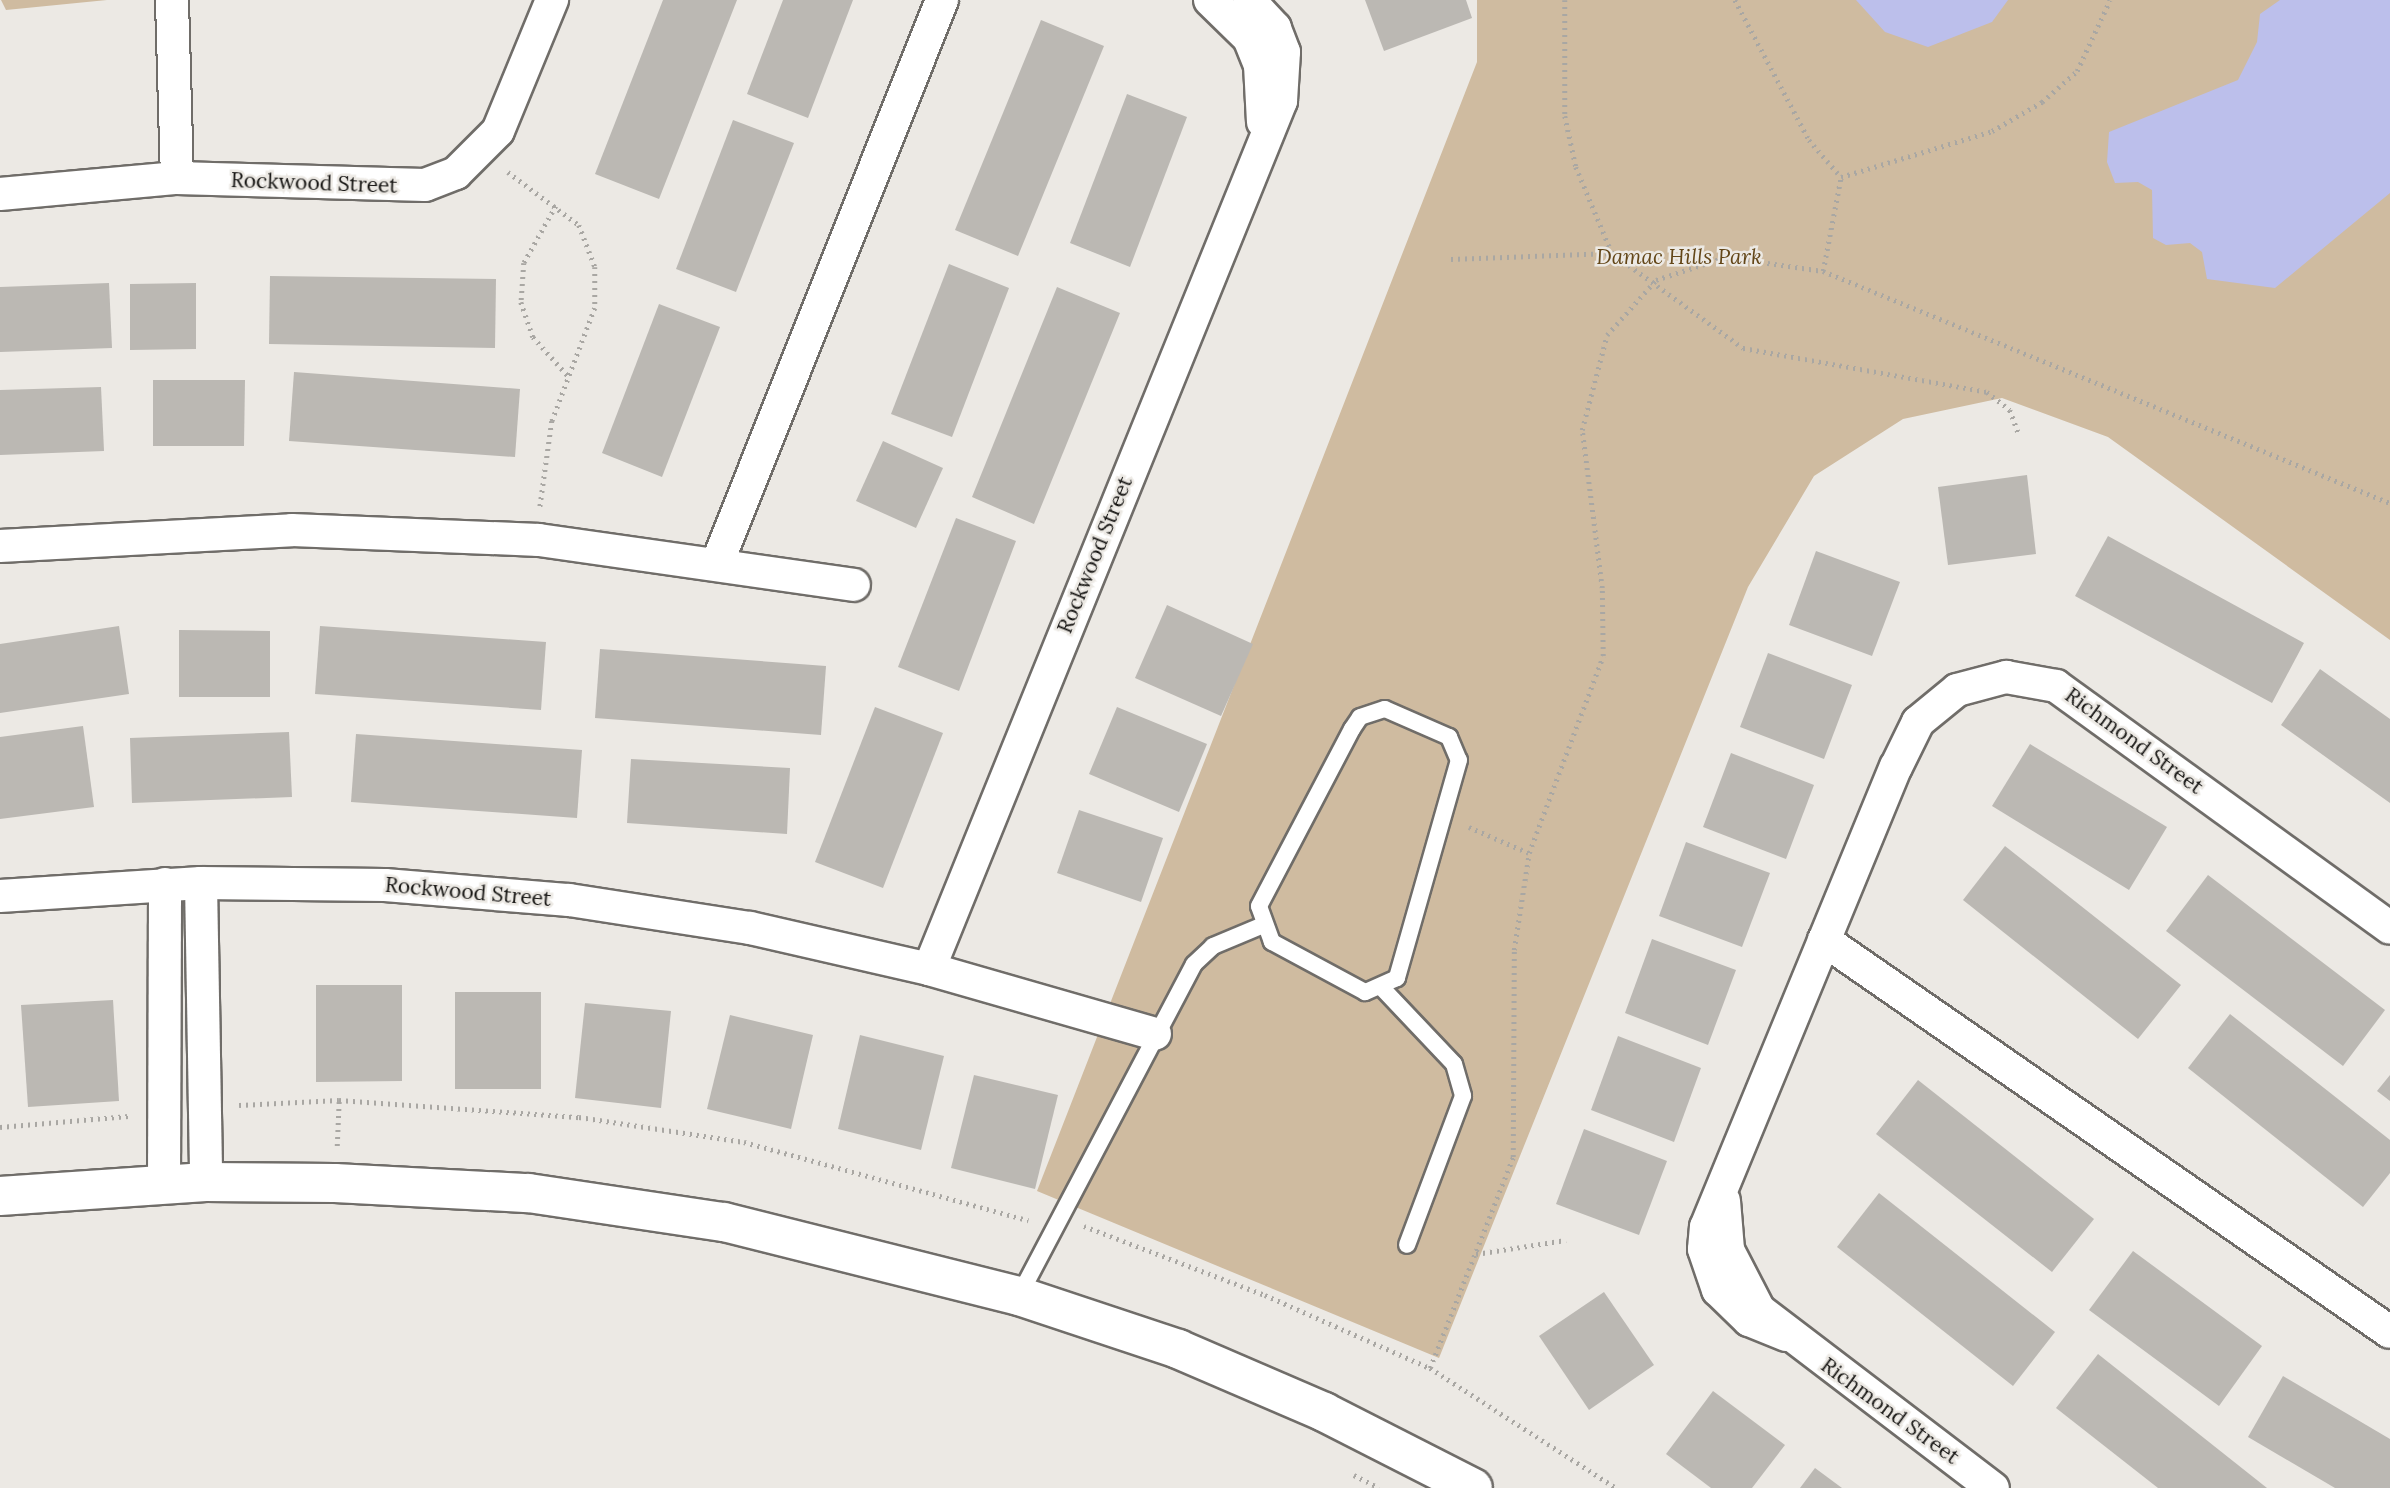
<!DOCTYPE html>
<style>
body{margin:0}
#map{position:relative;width:2390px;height:1488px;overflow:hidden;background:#ece9e4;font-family:Lora,serif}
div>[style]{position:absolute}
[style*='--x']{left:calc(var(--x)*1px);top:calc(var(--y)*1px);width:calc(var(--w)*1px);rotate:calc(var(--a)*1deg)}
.green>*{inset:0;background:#cfbba0}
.water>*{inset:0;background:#bcbfeb}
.building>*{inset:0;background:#bbb8b3}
.path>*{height:4.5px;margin-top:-2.25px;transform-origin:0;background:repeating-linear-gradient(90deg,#a9a7a3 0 2px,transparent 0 7px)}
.roads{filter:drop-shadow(2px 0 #706d69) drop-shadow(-2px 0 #706d69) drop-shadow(0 2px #706d69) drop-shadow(0 -2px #706d69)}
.lane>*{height:16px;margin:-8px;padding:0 8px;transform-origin:8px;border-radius:8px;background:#fff}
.street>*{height:32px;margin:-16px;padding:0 16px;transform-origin:16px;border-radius:16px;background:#fff}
.secondary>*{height:38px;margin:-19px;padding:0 19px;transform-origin:19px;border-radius:19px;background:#fff}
span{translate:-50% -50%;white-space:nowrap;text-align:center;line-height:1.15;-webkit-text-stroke:5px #ece9e4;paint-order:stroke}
.street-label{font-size:21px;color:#171614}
.park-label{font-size:21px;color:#634618;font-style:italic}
</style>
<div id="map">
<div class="green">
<i style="clip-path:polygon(1px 0,107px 0,6px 10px)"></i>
<i style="clip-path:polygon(1477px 0,2390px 0,2390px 640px,2108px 437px,2002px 398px,1903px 419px,1814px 476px,1748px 587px,1439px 1358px,1037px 1191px,1477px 62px)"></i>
</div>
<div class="water">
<i style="clip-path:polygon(1856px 0,2008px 0,1992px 22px,1928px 47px,1885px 32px)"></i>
<i style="clip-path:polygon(2280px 0,2390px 0,2390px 193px,2275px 288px,2207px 279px,2202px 252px,2190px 243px,2166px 245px,2153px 238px,2152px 190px,2138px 182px,2115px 183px,2107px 162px,2109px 132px,2238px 80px,2257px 42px,2260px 14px)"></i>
</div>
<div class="building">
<i style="clip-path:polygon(663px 0,737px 0,659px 199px,595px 174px)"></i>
<i style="clip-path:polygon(783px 0,853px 0,808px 118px,747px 94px)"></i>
<i style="clip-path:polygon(1365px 0,1466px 0,1472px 18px,1384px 51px)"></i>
<i style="clip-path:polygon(1041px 20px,1104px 46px,1018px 256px,955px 230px)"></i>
<i style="clip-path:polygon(1127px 94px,1187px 117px,1130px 267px,1070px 243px)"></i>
<i style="clip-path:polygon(733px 120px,794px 143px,736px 292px,676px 269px)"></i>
<i style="clip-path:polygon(949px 264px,1009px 288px,952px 437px,891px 414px)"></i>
<i style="clip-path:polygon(270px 276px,496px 279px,495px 348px,269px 344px)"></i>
<i style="clip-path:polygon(109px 283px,112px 348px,0 352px,0 287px)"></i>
<i style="clip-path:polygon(196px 283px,196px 349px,130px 350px,130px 284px)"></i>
<i style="clip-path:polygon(1057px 287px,1120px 313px,1034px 524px,972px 497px)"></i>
<i style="clip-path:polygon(659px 304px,720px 327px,662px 477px,602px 453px)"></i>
<i style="clip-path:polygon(294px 372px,520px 389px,515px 457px,289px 441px)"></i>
<i style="clip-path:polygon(153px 380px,245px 380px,244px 446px,153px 446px)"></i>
<i style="clip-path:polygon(101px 387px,104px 451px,0 455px,0 390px)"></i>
<i style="clip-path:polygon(883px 441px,943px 468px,916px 528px,856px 501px)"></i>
<i style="clip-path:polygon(2027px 475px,2036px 554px,1948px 565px,1938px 487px)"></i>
<i style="clip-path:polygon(956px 518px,1016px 541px,959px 691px,898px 667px)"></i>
<i style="clip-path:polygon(2108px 536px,2304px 643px,2272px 703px,2075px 596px)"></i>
<i style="clip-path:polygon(1816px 551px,1900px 582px,1872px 656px,1789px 625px)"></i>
<i style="clip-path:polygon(1167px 605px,1253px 644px,1221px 716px,1135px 678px)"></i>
<i style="clip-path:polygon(119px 626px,129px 694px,0 713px,0 644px)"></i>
<i style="clip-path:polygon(320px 626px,546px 642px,541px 710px,315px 694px)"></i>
<i style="clip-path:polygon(179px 630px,270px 631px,270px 697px,179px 697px)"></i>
<i style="clip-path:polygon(600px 649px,826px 666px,821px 735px,595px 718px)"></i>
<i style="clip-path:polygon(1768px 653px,1852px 685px,1824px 759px,1740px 727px)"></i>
<i style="clip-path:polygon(2320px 669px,2390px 719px,2390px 803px,2281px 725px)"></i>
<i style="clip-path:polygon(875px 707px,943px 733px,883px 888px,815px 862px)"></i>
<i style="clip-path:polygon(1117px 707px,1207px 744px,1179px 812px,1089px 774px)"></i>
<i style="clip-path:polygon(83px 726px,94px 807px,0 819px,0 737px)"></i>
<i style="clip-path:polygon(289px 732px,292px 797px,132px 803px,130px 738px)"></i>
<i style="clip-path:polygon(356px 734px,582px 750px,577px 818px,351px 802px)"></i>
<i style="clip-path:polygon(2030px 744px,2167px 827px,2129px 890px,1992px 806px)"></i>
<i style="clip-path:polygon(1731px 753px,1814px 785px,1786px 859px,1703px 827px)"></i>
<i style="clip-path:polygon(631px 759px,790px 768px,787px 834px,627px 823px)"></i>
<i style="clip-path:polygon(1079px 810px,1163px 838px,1141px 902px,1057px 873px)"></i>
<i style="clip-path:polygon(1686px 842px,1770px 873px,1742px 947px,1659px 916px)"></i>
<i style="clip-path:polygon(2005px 846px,2181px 985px,2138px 1039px,1963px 900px)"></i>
<i style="clip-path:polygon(2208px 875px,2385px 1010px,2343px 1066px,2166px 931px)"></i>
<i style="clip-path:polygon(1652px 939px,1736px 970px,1708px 1045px,1625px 1013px)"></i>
<i style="clip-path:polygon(316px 985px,402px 985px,402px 1081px,316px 1082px)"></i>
<i style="clip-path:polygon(455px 992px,541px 992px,541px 1089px,455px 1089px)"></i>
<i style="clip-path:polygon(113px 1000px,119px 1101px,28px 1107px,21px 1005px)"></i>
<i style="clip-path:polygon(585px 1003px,671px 1011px,661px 1108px,575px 1098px)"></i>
<i style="clip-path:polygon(2230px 1014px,2390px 1140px,2390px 1173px,2363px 1207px,2188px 1068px)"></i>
<i style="clip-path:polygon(730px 1015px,813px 1035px,791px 1129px,707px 1109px)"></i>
<i style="clip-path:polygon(860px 1035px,944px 1056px,921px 1150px,838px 1129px)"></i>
<i style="clip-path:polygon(1618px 1036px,1701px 1068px,1674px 1142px,1591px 1110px)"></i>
<i style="clip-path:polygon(974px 1075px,1058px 1095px,1035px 1189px,951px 1168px)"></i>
<i style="clip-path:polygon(2390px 1075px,2390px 1101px,2377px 1091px)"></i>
<i style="clip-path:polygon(1918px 1080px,2094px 1219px,2052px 1272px,1876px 1134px)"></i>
<i style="clip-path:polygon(1584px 1129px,1667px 1161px,1639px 1235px,1556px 1204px)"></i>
<i style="clip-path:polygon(1879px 1193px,2055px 1332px,2013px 1386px,1837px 1247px)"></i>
<i style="clip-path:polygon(2133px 1251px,2262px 1346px,2219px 1406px,2089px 1310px)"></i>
<i style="clip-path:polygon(1604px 1292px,1654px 1365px,1589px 1410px,1539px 1336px)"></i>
<i style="clip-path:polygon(2098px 1354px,2267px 1488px,2158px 1488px,2056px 1408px)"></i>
<i style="clip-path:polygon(2283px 1376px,2390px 1439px,2390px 1488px,2335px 1488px,2248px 1437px)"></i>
<i style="clip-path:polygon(1713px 1391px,1785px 1445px,1752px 1488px,1711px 1488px,1666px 1454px)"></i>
<i style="clip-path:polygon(1815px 1468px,1842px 1488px,1800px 1488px)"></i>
</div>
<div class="path">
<i style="--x:1565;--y:0;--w:116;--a:90"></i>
<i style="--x:1565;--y:116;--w:52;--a:77.8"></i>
<i style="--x:1576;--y:167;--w:93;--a:67.3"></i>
<i style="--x:1612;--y:253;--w:162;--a:35.9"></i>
<i style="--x:1743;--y:348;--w:248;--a:10.2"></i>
<i style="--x:1987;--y:392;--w:29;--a:38"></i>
<i style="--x:2010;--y:410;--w:27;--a:70"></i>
<i style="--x:1735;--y:0;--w:158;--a:62.1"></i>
<i style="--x:1809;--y:140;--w:49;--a:49.1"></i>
<i style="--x:1841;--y:177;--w:158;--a:-16.9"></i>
<i style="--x:1992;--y:131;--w:58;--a:-30.1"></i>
<i style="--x:2042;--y:102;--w:47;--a:-41.5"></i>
<i style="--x:2077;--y:71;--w:78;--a:-65.1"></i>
<i style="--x:508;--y:172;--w:89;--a:36.7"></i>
<i style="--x:579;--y:225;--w:45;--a:69.1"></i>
<i style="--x:595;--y:267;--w:41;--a:90"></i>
<i style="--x:595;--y:308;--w:121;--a:110.8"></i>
<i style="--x:552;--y:421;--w:87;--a:97.9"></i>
<i style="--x:556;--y:206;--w:65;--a:119.3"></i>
<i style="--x:524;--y:263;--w:39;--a:94"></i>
<i style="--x:521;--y:302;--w:37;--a:71"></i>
<i style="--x:533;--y:337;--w:55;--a:47.9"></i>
<i style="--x:1451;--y:259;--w:161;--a:-2.1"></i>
<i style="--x:1823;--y:271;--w:96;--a:-79.2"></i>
<i style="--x:1469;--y:827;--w:65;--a:23.4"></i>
<i style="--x:239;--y:1105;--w:100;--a:-2.9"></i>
<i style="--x:0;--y:1127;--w:129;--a:-4.9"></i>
<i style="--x:337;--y:1146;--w:46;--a:-87.5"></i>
<i style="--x:339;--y:1100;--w:241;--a:4.1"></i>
<i style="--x:579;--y:1117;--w:167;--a:8.6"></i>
<i style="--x:744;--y:1142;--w:295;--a:15.4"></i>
<i style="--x:1084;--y:1226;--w:194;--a:20.9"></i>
<i style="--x:1265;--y:1295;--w:180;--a:23.9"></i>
<i style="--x:1430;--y:1368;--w:221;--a:32.8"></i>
<i style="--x:1476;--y:1254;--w:91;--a:-8.8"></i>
<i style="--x:1430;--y:1368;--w:227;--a:-68.5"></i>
<i style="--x:1513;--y:1157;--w:207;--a:-89.7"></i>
<i style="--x:1514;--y:950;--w:98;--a:-81.2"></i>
<i style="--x:1529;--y:853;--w:210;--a:-69.4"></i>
<i style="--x:1603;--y:656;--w:68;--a:-90.8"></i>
<i style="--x:1602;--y:588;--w:159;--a:-97.2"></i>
<i style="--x:1582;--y:430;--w:98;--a:-75.3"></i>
<i style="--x:1607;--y:335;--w:74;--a:-48.3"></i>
<i style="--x:1656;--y:280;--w:74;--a:-18.2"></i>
<i style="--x:1726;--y:257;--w:98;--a:8.2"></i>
<i style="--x:1823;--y:271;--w:613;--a:22.25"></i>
<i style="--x:1354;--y:1475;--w:28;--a:27"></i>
</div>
<div class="roads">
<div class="lane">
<i style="--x:1385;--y:709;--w:70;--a:23.6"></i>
<i style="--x:1449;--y:737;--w:25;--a:67"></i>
<i style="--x:1459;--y:760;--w:227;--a:105.9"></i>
<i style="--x:1397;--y:978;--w:35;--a:156"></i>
<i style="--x:1365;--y:992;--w:106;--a:-151.7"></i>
<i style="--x:1272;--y:942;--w:38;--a:-110"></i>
<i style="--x:1259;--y:906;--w:200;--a:-62.3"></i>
<i style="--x:1352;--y:729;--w:14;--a:-56"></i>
<i style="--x:1360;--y:717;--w:26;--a:-18"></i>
<i style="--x:1383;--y:989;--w:103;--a:46.6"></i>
<i style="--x:1454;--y:1064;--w:33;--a:74"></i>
<i style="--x:1463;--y:1096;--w:159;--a:110.6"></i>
<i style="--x:1019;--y:1296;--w:375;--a:-62.2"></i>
<i style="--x:1194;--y:964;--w:26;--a:-43"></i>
<i style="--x:1213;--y:946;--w:52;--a:-22.6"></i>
</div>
<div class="street">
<i style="--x:172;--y:0;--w:178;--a:88.4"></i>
<i style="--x:1210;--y:0;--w:54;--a:44.3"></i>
<i style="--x:1249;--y:38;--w:29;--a:68"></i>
<i style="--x:1260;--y:65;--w:57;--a:87"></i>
<i style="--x:0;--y:194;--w:178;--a:-5.2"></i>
<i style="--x:177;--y:178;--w:248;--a:1.6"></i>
<i style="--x:425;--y:185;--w:33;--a:-21"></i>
<i style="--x:456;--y:173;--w:59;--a:-45"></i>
<i style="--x:498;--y:131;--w:142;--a:-67.6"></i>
<i style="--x:0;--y:546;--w:292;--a:-3.1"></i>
<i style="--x:292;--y:530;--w:247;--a:2.3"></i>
<i style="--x:539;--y:540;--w:318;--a:8.1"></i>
<i style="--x:718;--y:561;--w:604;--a:-68.23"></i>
<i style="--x:201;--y:883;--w:299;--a:89"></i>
<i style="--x:0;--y:896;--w:201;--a:-3.7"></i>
<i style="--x:201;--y:883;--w:184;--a:0.6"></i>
<i style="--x:385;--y:885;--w:185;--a:4.7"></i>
<i style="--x:569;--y:900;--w:183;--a:8.8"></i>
<i style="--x:750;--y:928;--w:184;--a:12.9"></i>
<i style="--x:929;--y:969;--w:235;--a:16"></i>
<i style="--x:1824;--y:940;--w:688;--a:34.71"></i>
<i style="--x:929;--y:969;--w:937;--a:-67.93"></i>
<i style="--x:1281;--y:101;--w:49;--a:-86.5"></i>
<i style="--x:1284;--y:52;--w:26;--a:-111"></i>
<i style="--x:1275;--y:28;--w:38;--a:-133"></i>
<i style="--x:164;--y:1184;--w:300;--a:-89.8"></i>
<i style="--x:1724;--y:1201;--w:49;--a:85.3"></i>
<i style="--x:1728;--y:1250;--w:68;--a:62.7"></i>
<i style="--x:1759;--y:1310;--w:294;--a:37.3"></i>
<i style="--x:1786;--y:1335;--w:40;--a:-158"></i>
<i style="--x:1749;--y:1320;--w:43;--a:-135.9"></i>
<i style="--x:1718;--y:1290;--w:43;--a:-108.9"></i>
<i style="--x:1704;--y:1249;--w:22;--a:-85"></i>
<i style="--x:1706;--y:1227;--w:498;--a:-67.6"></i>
<i style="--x:1896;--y:767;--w:50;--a:-63.9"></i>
<i style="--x:1918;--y:722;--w:50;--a:-39.4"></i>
<i style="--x:1957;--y:690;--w:51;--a:-14.9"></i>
<i style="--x:2006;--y:677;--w:51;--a:10.2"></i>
<i style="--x:2056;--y:686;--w:412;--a:35.9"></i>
</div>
<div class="secondary">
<i style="--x:0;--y:1196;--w:206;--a:-3.9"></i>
<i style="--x:206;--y:1182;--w:129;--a:0.4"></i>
<i style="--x:335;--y:1183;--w:194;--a:3"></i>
<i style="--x:529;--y:1193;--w:197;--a:8.5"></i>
<i style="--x:724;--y:1222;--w:304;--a:14.1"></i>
<i style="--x:1019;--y:1296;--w:168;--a:18.4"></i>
<i style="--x:1178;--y:1349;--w:159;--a:23.3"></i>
<i style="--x:1324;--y:1412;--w:167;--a:27"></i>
</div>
</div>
<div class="street-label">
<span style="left:314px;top:183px;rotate:2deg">Rockwood Street</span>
<span style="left:1095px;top:555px;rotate:-68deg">Rockwood Street</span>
<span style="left:2134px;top:741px;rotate:36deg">Richmond Street</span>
<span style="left:468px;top:892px;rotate:5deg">Rockwood Street</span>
<span style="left:1890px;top:1411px;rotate:36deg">Richmond Street</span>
</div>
<div class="park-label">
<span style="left:1679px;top:257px">Damac Hills Park</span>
</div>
</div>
